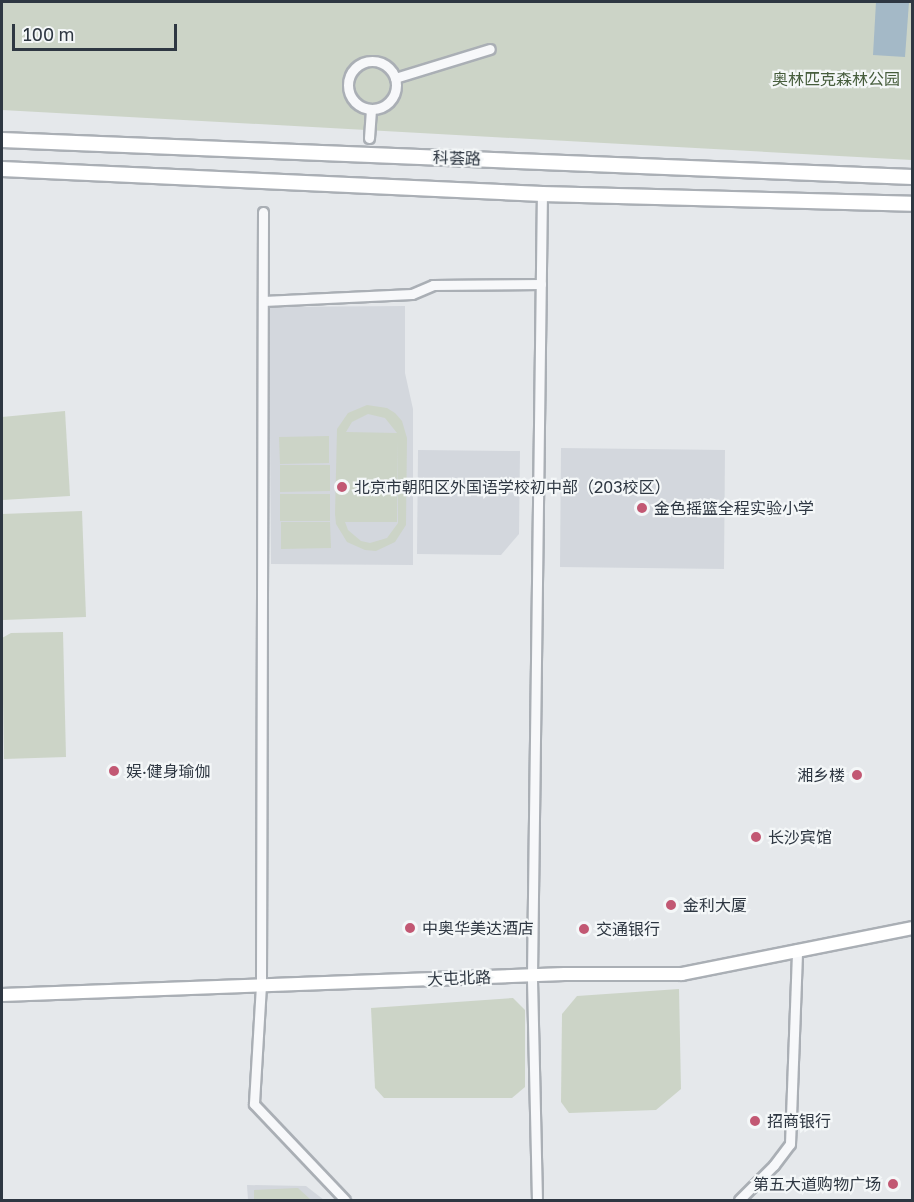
<!DOCTYPE html>
<meta charset="utf-8">
<style>
body{margin:0}
#map{position:relative;width:914px;height:1202px;overflow:hidden;background:#e5e8eb;font-family:"Golos Text","Noto Sans SC",sans-serif}
div>[style]{position:absolute}
[style*='--x']{left:calc(var(--x)*1px);top:calc(var(--y)*1px);width:calc(var(--w)*1px);rotate:calc(var(--a)*1deg)}
.built>*{inset:0;background:#d3d7dd}
.green>*{inset:0;background:#ccd4c7}
.water>*{inset:0;background:#a4b9c7}
.roads{filter:drop-shadow(2px 0 #aaafb5) drop-shadow(-2px 0 #aaafb5) drop-shadow(0 2px #aaafb5) drop-shadow(0 -2px #aaafb5)}
.street>*{height:9px;margin:-4.5px;padding:0 4.5px;transform-origin:4.5px;border-radius:4.5px;background:#f7f8fa}
.street>.ring{margin:-4.5px;padding:0;box-sizing:content-box;background:none;border:9px solid #f7f8fa;border-radius:50%}
.secondary>*{height:12px;margin:-6px;padding:0 6px;transform-origin:6px;border-radius:6px;background:#fff}
.primary>*{height:14px;margin:-7px;padding:0 7px;transform-origin:7px;border-radius:7px;background:#fff}
.dots>*{width:16px;height:16px;translate:-50% -50%;box-sizing:border-box;border:3px solid #f4f7f8;border-radius:50%}
span{translate:-50% -50%;white-space:nowrap;text-align:center;line-height:1.15;-webkit-text-stroke:4.5px #f4f7f8;paint-order:stroke}
.park-label{font-size:16px;color:#465d3c}
.street-label{font-size:16px;color:#2e3742}
.poi-label{font-size:16px;color:#2e3742}
.left{translate:0 -50%;text-align:left}
.right{translate:-100% -50%;text-align:right}
.frame{position:absolute;inset:0;border:3px solid #2e3742;pointer-events:none}
.scale{position:absolute;left:12px;top:24px;width:165px;height:27px;box-sizing:border-box;border:3px solid #2e3742;border-top:0;padding-left:8px;font-size:18px;line-height:21px;white-space:nowrap;color:#2e3742;-webkit-text-stroke:4px #f4f7f8;paint-order:stroke}
</style>
<div id="map">
<div class="built">
<i style="clip-path:polygon(405px 306px,405px 373px,413px 409px,413px 565px,271px 564px,269px 307px)"></i>
<i style="clip-path:polygon(561px 448px,725px 450px,724px 569px,560px 567px)"></i>
<i style="clip-path:polygon(418px 450px,520px 451px,519px 534px,501px 555px,417px 554px)"></i>
<i style="clip-path:polygon(247px 1185px,306px 1186px,324px 1200px,248px 1200px)"></i>
</div>
<div class="green">
<i style="clip-path:polygon(2px 2px,912px 2px,912px 160px,2px 110px)"></i>
<i style="clip-path:polygon(evenodd,367px 405px,387px 408px,395px 413px,402px 421px,407px 438px,406px 525px,395px 542px,376px 551px,365px 550px,347px 542px,336px 524px,335px 514px,337px 429px,348px 413px,367px 405px,368px 414px,385px 418px,397px 433px,346px 432px,352px 422px,368px 414px,367px 405px,398px 439px,398px 523px,387px 538px,370px 543px,361px 541px,348px 530px,345px 522px,397px 522px,398px 439px)"></i>
<i style="clip-path:polygon(65px 411px,70px 496px,2px 500px,2px 417px)"></i>
<i style="clip-path:polygon(329px 436px,329px 463px,280px 464px,279px 437px)"></i>
<i style="clip-path:polygon(280px 465px,330px 465px,330px 491px,280px 492px)"></i>
<i style="clip-path:polygon(280px 494px,330px 494px,330px 521px,280px 521px)"></i>
<i style="clip-path:polygon(82px 511px,86px 617px,3px 620px,2px 514px)"></i>
<i style="clip-path:polygon(281px 522px,330px 522px,331px 548px,281px 549px)"></i>
<i style="clip-path:polygon(63px 632px,66px 757px,4px 759px,2px 638px,11px 633px)"></i>
<i style="clip-path:polygon(679px 989px,681px 1089px,656px 1110px,569px 1113px,561px 1102px,562px 1014px,577px 996px)"></i>
<i style="clip-path:polygon(513px 998px,525px 1010px,525px 1087px,512px 1098px,384px 1098px,375px 1088px,371px 1008px)"></i>
<i style="clip-path:polygon(298px 1188px,311px 1200px,254px 1200px,254px 1190px)"></i>
</div>
<div class="water">
<i style="clip-path:polygon(876px 2px,909px 2px,905px 57px,873px 55px)"></i>
</div>
<div class="roads">
<div class="street">
<i class="ring" style="left:348px;top:61px;width:39px;height:39px"></i>
<i style="--x:395;--y:78;--w:99;--a:-17"></i>
<i style="--x:369;--y:138;--w:29;--a:-86"></i>
<i style="--x:263;--y:212;--w:773;--a:90.15"></i>
<i style="--x:261;--y:985;--w:119;--a:93.4"></i>
<i style="--x:254;--y:1104;--w:132;--a:46.5"></i>
<i style="--x:263;--y:301;--w:149;--a:-2.7"></i>
<i style="--x:412;--y:294;--w:23;--a:-23"></i>
<i style="--x:433;--y:285;--w:108;--a:-0.5"></i>
<i style="--x:537;--y:1200;--w:225;--a:-91.3"></i>
<i style="--x:532;--y:975;--w:781;--a:-89.27"></i>
<i style="--x:739;--y:1200;--w:49;--a:-45"></i>
<i style="--x:774;--y:1165;--w:26;--a:-53"></i>
<i style="--x:790;--y:1144;--w:195;--a:-87.9"></i>
</div>
<div class="secondary">
<i style="--x:2;--y:995;--w:563;--a:-2.14"></i>
<i style="--x:565;--y:974;--w:117;--a:0"></i>
<i style="--x:682;--y:974;--w:235;--a:-11.3"></i>
</div>
<div class="primary">
<i style="--x:2;--y:140;--w:911;--a:2.33"></i>
<i style="--x:2;--y:169;--w:541;--a:2.65"></i>
<i style="--x:542;--y:194;--w:370;--a:1.5"></i>
</div>
</div>
<div class="dots">
<i style="left:342px;top:487px;background:#c25873"></i>
<i style="left:642px;top:508px;background:#c25873"></i>
<i style="left:114px;top:771px;background:#c25873"></i>
<i style="left:857px;top:775px;background:#c25873"></i>
<i style="left:756px;top:837px;background:#c25873"></i>
<i style="left:671px;top:905px;background:#c25873"></i>
<i style="left:410px;top:928px;background:#c25873"></i>
<i style="left:584px;top:929px;background:#c25873"></i>
<i style="left:755px;top:1121px;background:#c25873"></i>
<i style="left:893px;top:1184px;background:#c25873"></i>
</div>
<div class="park-label">
<span style="left:836px;top:79px">奥林匹克森林公园</span>
</div>
<div class="street-label">
<span style="left:457px;top:158px;rotate:2deg">科荟路</span>
<span style="left:459px;top:978px;rotate:-2deg">大屯北路</span>
</div>
<div class="poi-label">
<span class="left" style="left:354px;top:487px">北京市朝阳区外国语学校初中部（203校区）</span>
<span class="left" style="left:654px;top:508px">金色摇篮全程实验小学</span>
<span class="left" style="left:126px;top:771px">娱·健身瑜伽</span>
<span class="right" style="left:845px;top:775px">湘乡楼</span>
<span class="left" style="left:768px;top:837px">长沙宾馆</span>
<span class="left" style="left:683px;top:905px">金利大厦</span>
<span class="left" style="left:422px;top:928px">中奥华美达酒店</span>
<span class="left" style="left:596px;top:929px">交通银行</span>
<span class="left" style="left:767px;top:1121px">招商银行</span>
<span class="right" style="left:881px;top:1184px">第五大道购物广场</span>
</div>
<div class="frame"></div>
<div class="scale">100 m</div>
</div>
